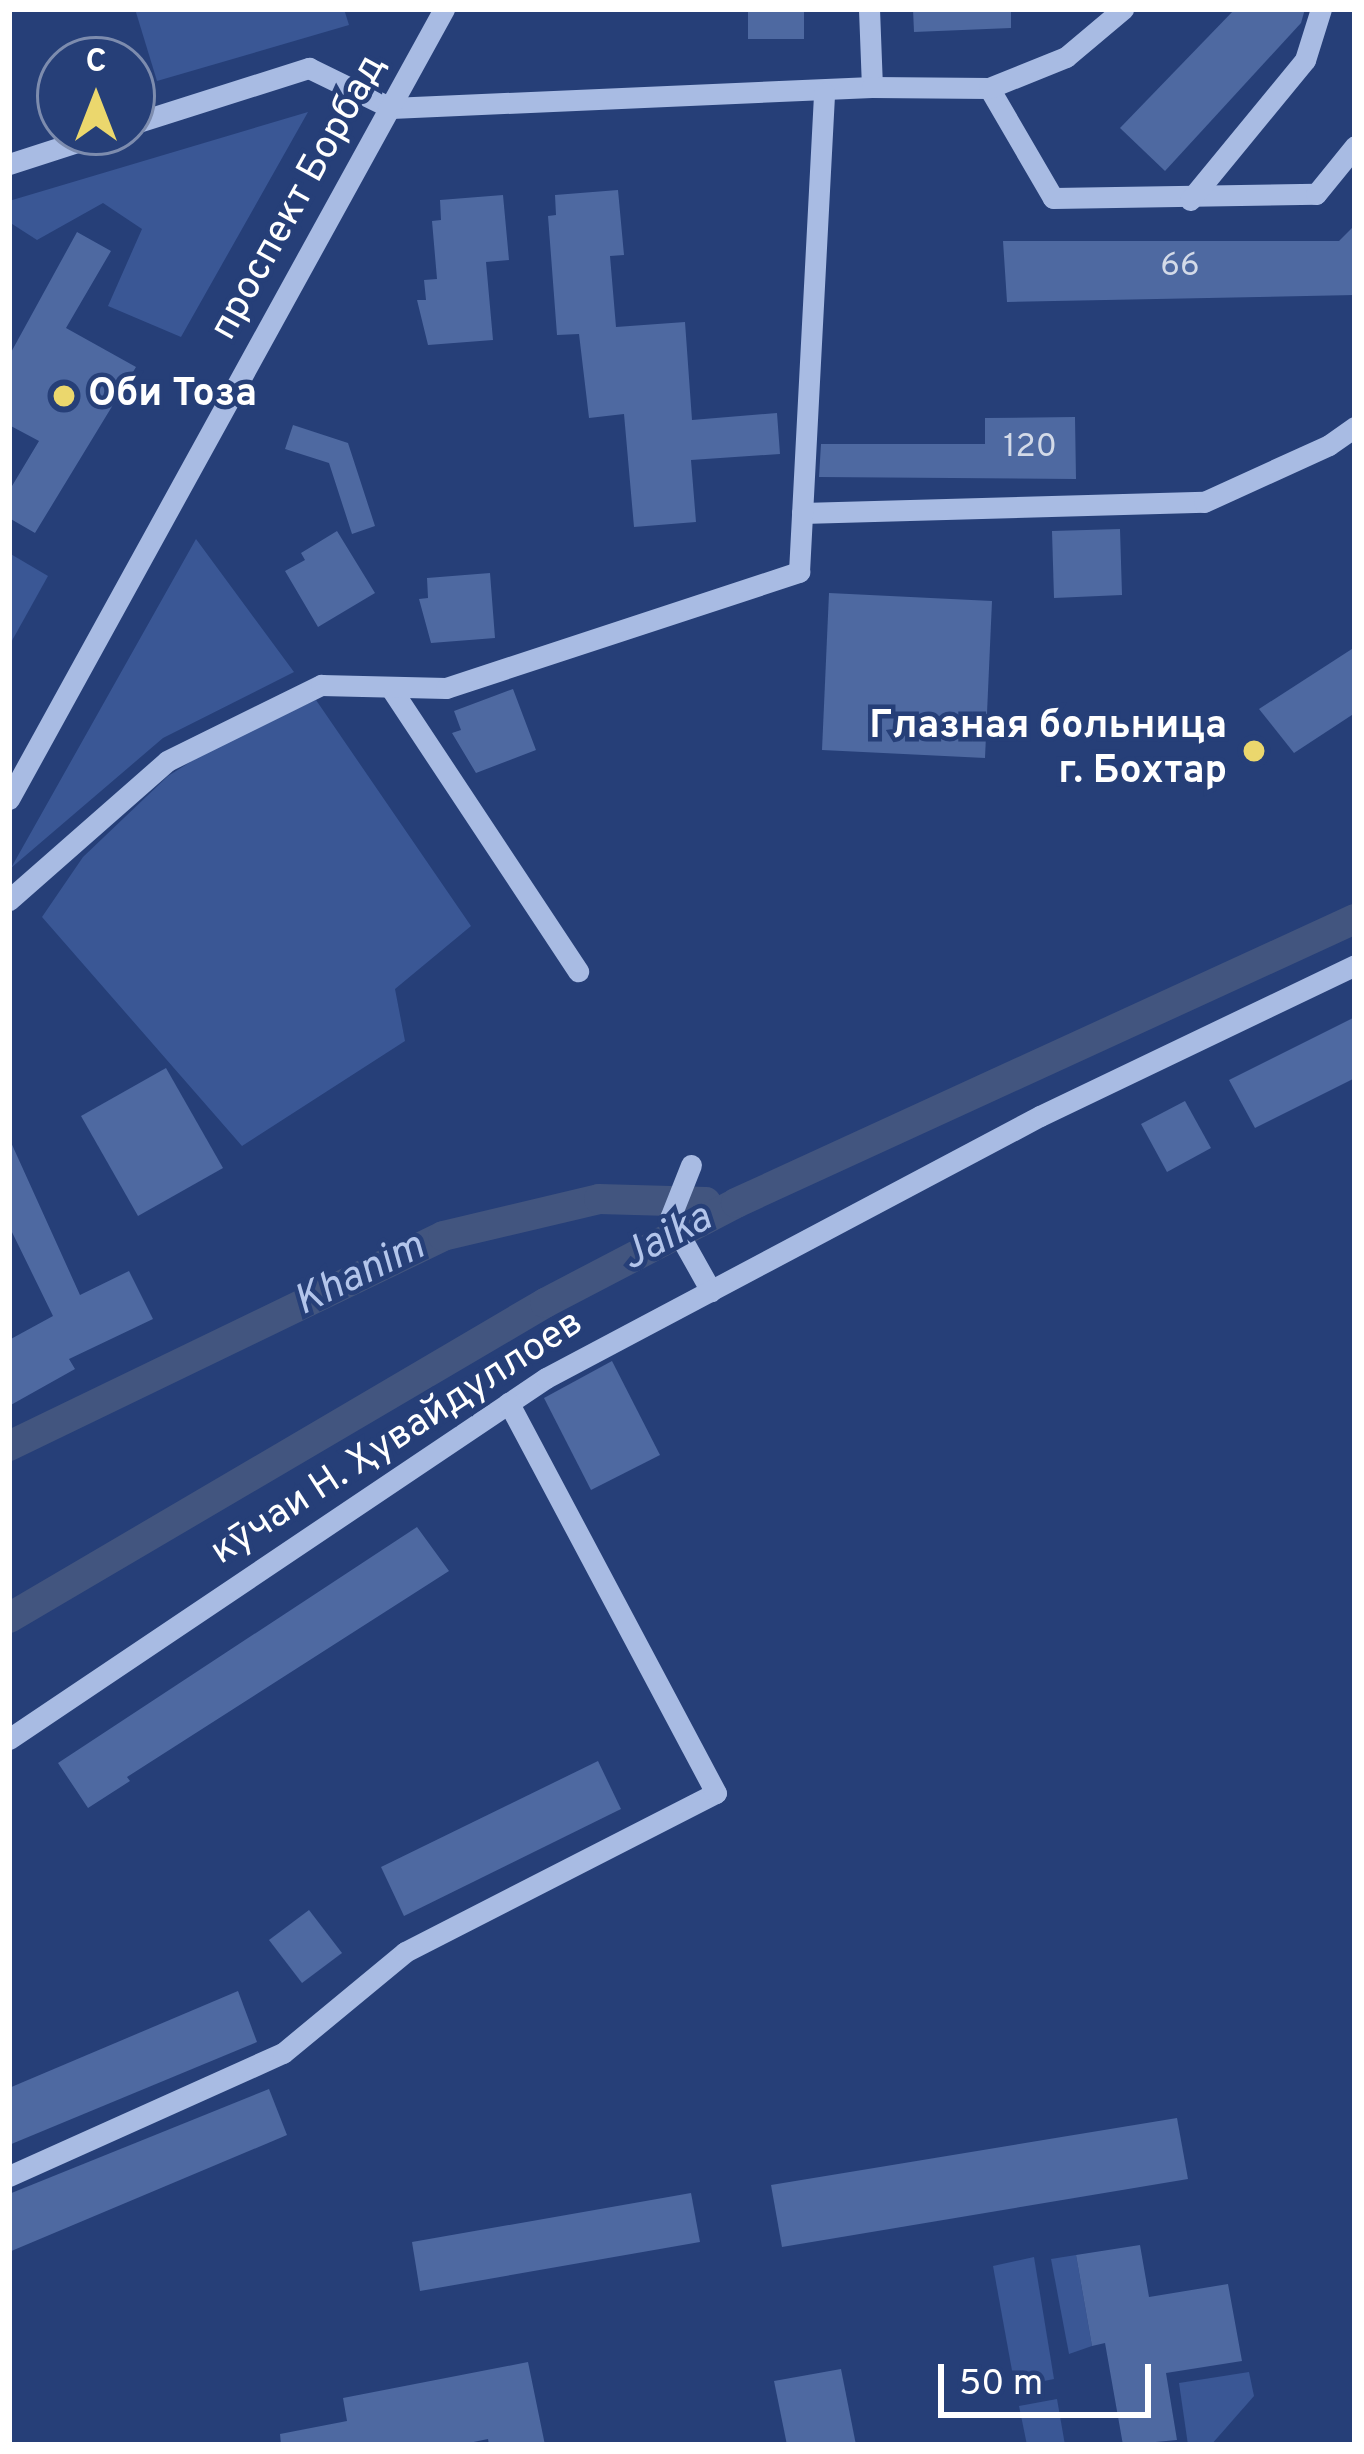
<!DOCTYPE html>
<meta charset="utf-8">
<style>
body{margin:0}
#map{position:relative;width:1364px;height:2454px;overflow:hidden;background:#263f78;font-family:Overpass,sans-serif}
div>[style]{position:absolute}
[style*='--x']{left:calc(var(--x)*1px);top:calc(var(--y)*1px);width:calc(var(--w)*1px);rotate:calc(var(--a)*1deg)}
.green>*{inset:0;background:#3a5795}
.canal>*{height:30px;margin:-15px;padding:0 15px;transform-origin:15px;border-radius:15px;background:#42557f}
.building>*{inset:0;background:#4e69a1}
.minor>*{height:21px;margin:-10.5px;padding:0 10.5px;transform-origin:10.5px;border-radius:10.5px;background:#a8bbe3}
.dots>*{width:33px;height:33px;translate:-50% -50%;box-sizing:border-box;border:6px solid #263f78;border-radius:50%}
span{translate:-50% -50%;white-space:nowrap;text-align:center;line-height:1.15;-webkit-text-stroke:9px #263f78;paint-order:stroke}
.number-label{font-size:33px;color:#d3dae8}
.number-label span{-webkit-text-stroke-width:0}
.street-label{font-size:39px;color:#fff}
.poi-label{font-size:39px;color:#fff;font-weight:700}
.left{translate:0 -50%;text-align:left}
.right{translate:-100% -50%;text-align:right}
.water-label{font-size:42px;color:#b3c5eb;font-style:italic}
.frame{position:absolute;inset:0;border:12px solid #fff;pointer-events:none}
.north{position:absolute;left:36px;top:36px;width:120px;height:120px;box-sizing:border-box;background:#263f78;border:3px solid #7d8cae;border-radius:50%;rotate:0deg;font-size:33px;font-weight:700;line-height:48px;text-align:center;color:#fff}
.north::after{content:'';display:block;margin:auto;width:42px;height:54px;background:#ebd76d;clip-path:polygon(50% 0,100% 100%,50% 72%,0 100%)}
.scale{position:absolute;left:938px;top:2364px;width:213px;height:54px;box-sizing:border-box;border:6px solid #fff;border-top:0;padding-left:15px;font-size:36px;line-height:42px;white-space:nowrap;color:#fff;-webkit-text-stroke:9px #263f78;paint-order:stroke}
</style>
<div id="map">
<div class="green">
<i style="clip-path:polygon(135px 9px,344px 9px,349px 25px,157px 81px)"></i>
<i style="clip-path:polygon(308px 112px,181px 337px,108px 306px,142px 229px,103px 203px,37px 240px,9px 222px,9px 201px)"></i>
<i style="clip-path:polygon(196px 539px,294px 672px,163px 738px,11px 868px)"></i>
<i style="clip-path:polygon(9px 553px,48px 576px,9px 646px)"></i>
<i style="clip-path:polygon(316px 700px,471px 926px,395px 989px,405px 1041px,242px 1146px,42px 917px,83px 857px,168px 776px,214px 747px)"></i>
<i style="clip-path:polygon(1076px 2255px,1092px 2346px,1069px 2354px,1051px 2259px)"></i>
<i style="clip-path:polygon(1034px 2257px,1054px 2379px,1015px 2387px,993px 2266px)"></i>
<i style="clip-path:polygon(1249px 2372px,1254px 2396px,1211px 2445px,1188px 2445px,1179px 2383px)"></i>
<i style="clip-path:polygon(1057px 2399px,1065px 2445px,1027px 2445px,1019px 2406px)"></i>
</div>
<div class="canal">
<i style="--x:9;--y:1446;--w:482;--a:-25.8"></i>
<i style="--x:443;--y:1236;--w:160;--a:-13.3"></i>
<i style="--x:599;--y:1199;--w:107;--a:1.6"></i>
<i style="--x:9;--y:1618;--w:622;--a:-30.44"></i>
<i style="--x:545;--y:1303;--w:216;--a:-27.6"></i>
<i style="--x:736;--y:1203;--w:681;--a:-24.65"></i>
</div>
<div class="building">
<i style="clip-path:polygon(748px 9px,804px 9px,804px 39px,748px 39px)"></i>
<i style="clip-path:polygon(913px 9px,1011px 9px,1011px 28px,914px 32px)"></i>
<i style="clip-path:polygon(1235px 9px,1305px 9px,1301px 23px,1165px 171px,1120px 128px)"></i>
<i style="clip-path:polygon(618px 190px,624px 255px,610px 256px,616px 327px,685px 322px,692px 420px,777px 413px,780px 454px,691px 460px,696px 522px,634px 527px,624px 414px,589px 418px,579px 334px,557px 335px,548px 216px,556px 215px,555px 195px)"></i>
<i style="clip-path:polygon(503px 195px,509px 260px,486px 262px,493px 340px,428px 345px,417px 300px,426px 300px,424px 280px,437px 279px,432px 221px,441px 220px,440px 200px)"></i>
<i style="clip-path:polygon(1355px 225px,1355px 295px,1007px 302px,1003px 241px,1339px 241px)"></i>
<i style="clip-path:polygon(77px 232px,111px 251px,66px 328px,136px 367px,35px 533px,9px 518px,9px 491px,39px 441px,9px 425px,9px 356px)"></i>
<i style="clip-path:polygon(1075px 417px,1076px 479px,819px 477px,821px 444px,985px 444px,985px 418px)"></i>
<i style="clip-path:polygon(293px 425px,348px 443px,375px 526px,352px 534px,329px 463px,285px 449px)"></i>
<i style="clip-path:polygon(1120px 529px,1122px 595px,1054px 598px,1052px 531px)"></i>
<i style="clip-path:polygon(337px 531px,375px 593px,318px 627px,285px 571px,305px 560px,301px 553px)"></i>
<i style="clip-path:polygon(490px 573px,495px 638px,431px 643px,419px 599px,428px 598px,427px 578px)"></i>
<i style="clip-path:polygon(829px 593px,992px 601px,985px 758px,822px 750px)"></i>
<i style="clip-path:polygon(1355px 647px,1355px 713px,1294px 753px,1259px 709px)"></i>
<i style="clip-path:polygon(513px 689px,536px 750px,476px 773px,452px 733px,461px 730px,454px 711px)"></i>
<i style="clip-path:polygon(1355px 1017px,1355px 1078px,1255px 1128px,1229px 1080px)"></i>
<i style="clip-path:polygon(166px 1068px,223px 1168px,138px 1216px,81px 1116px)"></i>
<i style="clip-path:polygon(1185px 1101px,1211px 1148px,1167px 1172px,1141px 1124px)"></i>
<i style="clip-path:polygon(9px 1138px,80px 1295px,129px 1271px,153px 1319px,69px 1359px,75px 1369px,9px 1406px,9px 1340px,53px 1316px,9px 1226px)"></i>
<i style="clip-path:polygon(612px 1361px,660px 1455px,591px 1490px,544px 1398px)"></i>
<i style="clip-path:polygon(417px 1527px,449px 1571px,127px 1777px,130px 1781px,88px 1808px,58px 1763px)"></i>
<i style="clip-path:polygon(598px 1761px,621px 1809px,404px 1916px,381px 1867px)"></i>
<i style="clip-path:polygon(309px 1910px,342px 1953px,302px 1983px,269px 1940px)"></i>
<i style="clip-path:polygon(238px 1991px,257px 2042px,9px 2145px,9px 2088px)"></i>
<i style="clip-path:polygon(269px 2089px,287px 2135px,9px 2252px,9px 2194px)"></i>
<i style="clip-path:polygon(1177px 2118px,1188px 2179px,782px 2247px,771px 2185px)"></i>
<i style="clip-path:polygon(691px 2193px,700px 2242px,420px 2291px,412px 2242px)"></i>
<i style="clip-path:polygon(1140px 2245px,1149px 2297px,1228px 2284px,1242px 2361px,1166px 2373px,1177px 2440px,1123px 2445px,1105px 2343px,1092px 2346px,1076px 2255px)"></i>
<i style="clip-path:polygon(528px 2362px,545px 2445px,489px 2445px,488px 2439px,459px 2445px,281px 2445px,280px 2434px,347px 2421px,343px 2398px)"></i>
<i style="clip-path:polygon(841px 2369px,856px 2445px,787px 2445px,774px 2381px)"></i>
</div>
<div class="minor">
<i style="--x:869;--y:9;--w:78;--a:87.8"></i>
<i style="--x:989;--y:88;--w:127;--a:59.8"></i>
<i style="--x:1053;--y:198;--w:263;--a:-0.9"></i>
<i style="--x:1316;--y:194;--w:62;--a:-50.9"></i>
<i style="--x:132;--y:124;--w:186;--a:-17.6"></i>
<i style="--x:309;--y:68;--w:91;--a:26"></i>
<i style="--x:391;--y:108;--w:481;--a:-2.5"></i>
<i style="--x:872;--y:87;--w:117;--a:0.5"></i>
<i style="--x:989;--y:88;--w:83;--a:-21.9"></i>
<i style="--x:1066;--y:57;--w:75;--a:-40.1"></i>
<i style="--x:9;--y:164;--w:104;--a:-17.9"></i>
<i style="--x:1190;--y:200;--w:181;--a:-50.6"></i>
<i style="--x:1305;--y:60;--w:53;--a:-72.6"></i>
<i style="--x:802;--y:513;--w:402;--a:-1.6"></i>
<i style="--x:1204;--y:502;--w:137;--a:-24.5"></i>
<i style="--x:1329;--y:445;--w:32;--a:-35"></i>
<i style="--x:390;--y:687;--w:341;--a:56.5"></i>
<i style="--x:9;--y:799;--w:902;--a:-61.16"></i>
<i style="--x:9;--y:900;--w:210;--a:-41.3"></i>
<i style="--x:167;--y:761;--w:172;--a:-26.3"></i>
<i style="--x:321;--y:685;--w:125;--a:1.4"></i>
<i style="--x:446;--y:688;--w:372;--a:-18.2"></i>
<i style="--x:799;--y:572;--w:480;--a:-87"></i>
<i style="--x:691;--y:1165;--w:57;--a:111.6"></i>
<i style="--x:670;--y:1218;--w:84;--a:60.7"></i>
<i style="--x:9;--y:1739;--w:647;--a:-33.91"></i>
<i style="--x:546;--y:1378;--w:559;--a:-27.94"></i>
<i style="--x:1040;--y:1116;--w:349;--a:-25.6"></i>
<i style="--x:9;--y:2176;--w:300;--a:-24.2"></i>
<i style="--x:283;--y:2053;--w:158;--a:-39.6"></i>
<i style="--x:405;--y:1952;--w:349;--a:-27.1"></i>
<i style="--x:716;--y:1793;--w:442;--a:-118"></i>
</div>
<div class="dots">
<i style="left:64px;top:396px;background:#ebd76d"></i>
<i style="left:1254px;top:751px;background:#ebd76d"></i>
</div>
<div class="number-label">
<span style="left:1180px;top:268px">66</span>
<span style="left:1030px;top:449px">120</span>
</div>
<div class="street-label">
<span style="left:300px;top:198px;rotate:-61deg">проспект Борбад</span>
<span style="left:398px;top:1439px;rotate:-33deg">кӯчаи Н. Ҳувайдуллоев</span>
</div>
<div class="poi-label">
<span class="left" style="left:88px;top:396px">Оби Тоза</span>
<span class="right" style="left:1227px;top:751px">Глазная больница<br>г. Бохтар</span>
</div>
<div class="water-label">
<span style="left:667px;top:1239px;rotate:-28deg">Jaika</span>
<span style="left:360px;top:1276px;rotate:-26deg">Khanim</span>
</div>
<div class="frame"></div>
<div class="north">С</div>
<div class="scale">50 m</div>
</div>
